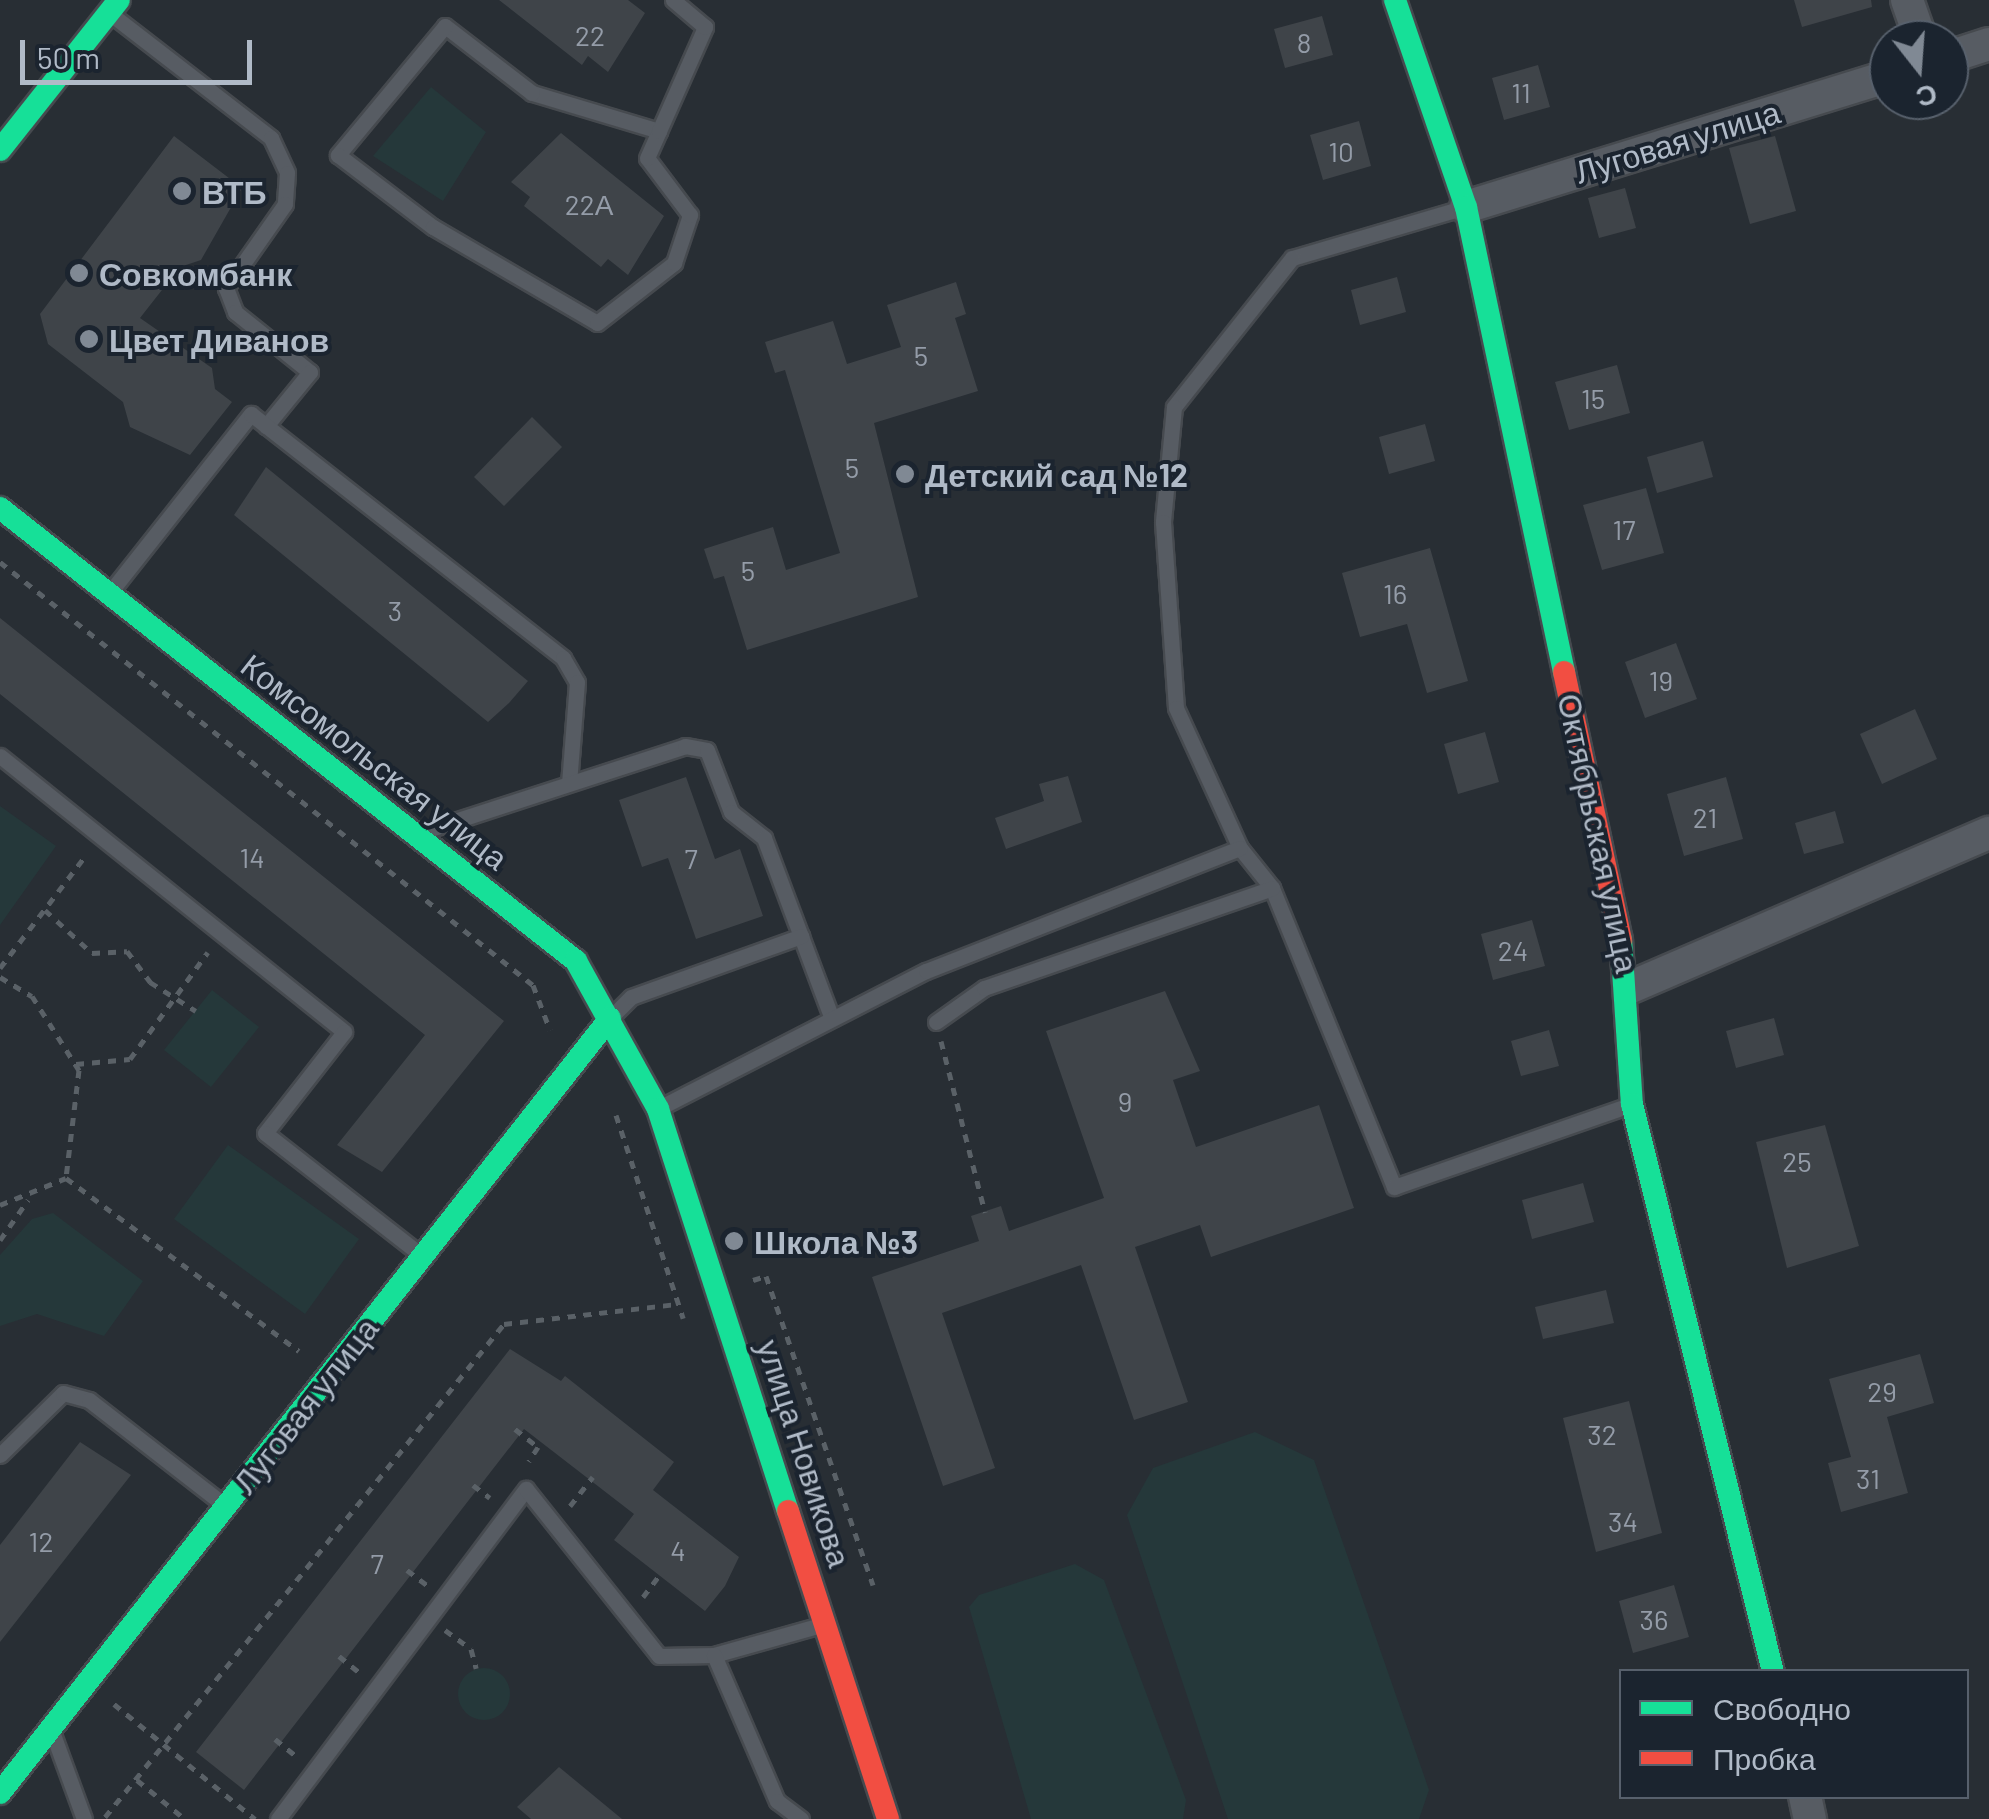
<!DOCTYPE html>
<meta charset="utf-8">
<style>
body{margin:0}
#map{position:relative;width:1989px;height:1819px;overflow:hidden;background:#282e34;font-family:Barlow,sans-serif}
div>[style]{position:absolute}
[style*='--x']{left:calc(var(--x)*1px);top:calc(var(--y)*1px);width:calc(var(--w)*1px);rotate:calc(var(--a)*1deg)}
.green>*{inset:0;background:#25383a}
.round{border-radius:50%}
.building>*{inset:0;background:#3f4449}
.path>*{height:5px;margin-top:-2.5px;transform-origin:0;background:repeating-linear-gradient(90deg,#5a6167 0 8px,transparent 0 16px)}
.roads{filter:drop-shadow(2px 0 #464a4f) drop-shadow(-2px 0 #464a4f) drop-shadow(0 2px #464a4f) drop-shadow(0 -2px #464a4f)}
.lane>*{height:15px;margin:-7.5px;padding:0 7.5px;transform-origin:7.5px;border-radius:7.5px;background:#575c63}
.street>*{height:32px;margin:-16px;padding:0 16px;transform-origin:16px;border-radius:16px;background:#575c63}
.fast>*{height:22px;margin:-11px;padding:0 11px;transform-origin:11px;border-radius:11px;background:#16e098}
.jam>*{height:22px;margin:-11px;padding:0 11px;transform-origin:11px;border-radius:11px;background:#f24e42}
.dots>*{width:28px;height:28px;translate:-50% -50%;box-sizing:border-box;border:5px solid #1b242f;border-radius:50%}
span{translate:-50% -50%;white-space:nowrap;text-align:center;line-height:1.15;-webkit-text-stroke:8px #1b242f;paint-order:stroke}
.number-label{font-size:28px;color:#949ca8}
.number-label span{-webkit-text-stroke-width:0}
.street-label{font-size:32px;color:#b0bac7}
.poi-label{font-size:32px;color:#b0bac7;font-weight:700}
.left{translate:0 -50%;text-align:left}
.legend{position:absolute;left:1619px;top:1669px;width:350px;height:130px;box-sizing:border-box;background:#1b242f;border:2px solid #57606c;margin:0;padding:12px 18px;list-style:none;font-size:30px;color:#b0bac7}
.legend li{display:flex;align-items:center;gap:20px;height:50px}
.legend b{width:50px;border:2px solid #57606c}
.north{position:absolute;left:1869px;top:20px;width:100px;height:100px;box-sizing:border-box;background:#1b242f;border:2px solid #57606c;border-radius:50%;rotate:163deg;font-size:28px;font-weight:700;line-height:40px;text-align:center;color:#b0bac7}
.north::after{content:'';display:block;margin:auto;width:35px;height:45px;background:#808994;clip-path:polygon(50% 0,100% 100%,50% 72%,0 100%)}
.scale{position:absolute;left:20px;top:40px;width:232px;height:45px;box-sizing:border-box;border:5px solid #b0bac7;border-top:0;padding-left:12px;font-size:30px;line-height:35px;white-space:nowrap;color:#b0bac7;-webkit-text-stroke:8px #1b242f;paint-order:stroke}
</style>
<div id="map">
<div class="green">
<i style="clip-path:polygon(431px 87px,486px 132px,443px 201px,373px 156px)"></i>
<i style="clip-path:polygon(0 806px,56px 846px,0 925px)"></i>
<i style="clip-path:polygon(212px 990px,259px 1027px,211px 1087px,164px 1050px)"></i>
<i style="clip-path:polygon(228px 1145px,359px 1239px,305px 1314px,174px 1219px)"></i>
<i style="clip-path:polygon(53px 1213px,143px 1281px,104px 1336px,37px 1314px,0 1326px,0 1255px,32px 1219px)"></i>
<i style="clip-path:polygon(1255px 1432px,1314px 1460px,1429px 1790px,1419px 1819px,1228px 1819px,1127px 1515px,1153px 1468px)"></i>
<i style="clip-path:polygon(1075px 1564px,1104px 1580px,1186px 1800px,1183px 1819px,1031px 1819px,969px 1607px,979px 1595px)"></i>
<i class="round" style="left:458px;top:1668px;width:52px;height:52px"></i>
</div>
<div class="building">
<i style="clip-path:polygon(499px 0,628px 0,645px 13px,608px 72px,588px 56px,582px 65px)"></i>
<i style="clip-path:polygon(1794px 0,1871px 0,1872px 7px,1802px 27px)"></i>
<i style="clip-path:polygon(1322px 16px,1333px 55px,1285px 68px,1274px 29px)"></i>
<i style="clip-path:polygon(1538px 65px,1550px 107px,1504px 120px,1492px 78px)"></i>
<i style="clip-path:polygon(1359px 121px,1371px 166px,1323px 180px,1310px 135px)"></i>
<i style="clip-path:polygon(561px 133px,664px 216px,628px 275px,608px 259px,601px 267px,524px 206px,530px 197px,511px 182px)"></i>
<i style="clip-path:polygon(174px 136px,242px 188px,201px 260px,180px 267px,140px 318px,212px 368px,215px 389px,232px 402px,190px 455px,130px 427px,123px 402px,48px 344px,40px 314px)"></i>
<i style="clip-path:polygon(1775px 136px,1796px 211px,1750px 224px,1729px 148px)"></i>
<i style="clip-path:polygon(1625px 188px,1636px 228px,1599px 238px,1588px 198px)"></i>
<i style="clip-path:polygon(1397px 277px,1406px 312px,1360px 325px,1351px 290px)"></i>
<i style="clip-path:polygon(956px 282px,966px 314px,955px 318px,978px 391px,874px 423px,918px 597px,747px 650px,724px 576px,714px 579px,704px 549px,773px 527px,786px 570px,840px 553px,785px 370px,775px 373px,765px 342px,833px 321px,847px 364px,901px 347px,887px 305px)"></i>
<i style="clip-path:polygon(1617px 365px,1630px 413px,1569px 430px,1555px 382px)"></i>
<i style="clip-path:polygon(532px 417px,562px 447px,504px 506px,474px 477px)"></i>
<i style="clip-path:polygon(1425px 424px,1435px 461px,1389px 474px,1379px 437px)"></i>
<i style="clip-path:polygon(1703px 441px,1713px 477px,1657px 493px,1647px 457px)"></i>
<i style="clip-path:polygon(266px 467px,528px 681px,509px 703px,488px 722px,234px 515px)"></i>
<i style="clip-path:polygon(1646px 488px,1664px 553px,1602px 570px,1583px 505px)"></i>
<i style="clip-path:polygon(1430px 548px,1468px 681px,1427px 693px,1407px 624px,1360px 637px,1342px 573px)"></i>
<i style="clip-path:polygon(0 618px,504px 1021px,382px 1172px,337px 1145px,425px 1035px,0 694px)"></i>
<i style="clip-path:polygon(1676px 643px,1697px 699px,1645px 718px,1625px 662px)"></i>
<i style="clip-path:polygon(1915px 709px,1937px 759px,1882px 784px,1860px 734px)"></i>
<i style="clip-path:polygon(1485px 732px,1499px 782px,1458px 794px,1444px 744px)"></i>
<i style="clip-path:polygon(1068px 776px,1082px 822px,1006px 849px,995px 818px,1044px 801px,1039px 784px)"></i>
<i style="clip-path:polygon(686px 777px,715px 859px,740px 849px,763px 916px,696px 939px,668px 858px,642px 867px,619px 800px)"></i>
<i style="clip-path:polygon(1726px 777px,1743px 839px,1684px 856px,1667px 794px)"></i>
<i style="clip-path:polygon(1835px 811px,1844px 843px,1804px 854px,1795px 823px)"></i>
<i style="clip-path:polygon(1532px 920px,1545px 966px,1493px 980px,1481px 934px)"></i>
<i style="clip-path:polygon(1165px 991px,1200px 1071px,1173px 1080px,1196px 1147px,1319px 1105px,1354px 1208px,1211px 1257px,1200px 1225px,1135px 1247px,1188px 1402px,1134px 1420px,1081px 1265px,942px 1313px,995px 1468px,943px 1486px,872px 1277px,979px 1241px,971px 1216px,1001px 1206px,1009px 1231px,1104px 1198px,1046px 1031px)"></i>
<i style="clip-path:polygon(1774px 1018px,1784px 1055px,1736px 1068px,1726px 1031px)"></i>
<i style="clip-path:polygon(1549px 1030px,1559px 1066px,1521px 1076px,1511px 1041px)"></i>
<i style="clip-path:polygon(1825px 1125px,1859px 1246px,1787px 1268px,1756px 1142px)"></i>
<i style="clip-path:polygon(1583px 1183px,1594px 1222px,1532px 1239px,1522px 1200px)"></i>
<i style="clip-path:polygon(1606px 1290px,1614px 1323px,1543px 1339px,1535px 1307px)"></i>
<i style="clip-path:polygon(510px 1349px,561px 1381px,565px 1376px,674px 1462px,653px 1490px,739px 1557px,725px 1586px,705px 1611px,614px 1540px,634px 1514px,524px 1429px,244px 1790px,196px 1752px)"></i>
<i style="clip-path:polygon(1920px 1354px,1934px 1403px,1887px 1417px,1908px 1493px,1841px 1512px,1828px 1463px,1851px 1457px,1829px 1379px)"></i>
<i style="clip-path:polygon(1629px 1401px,1662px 1533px,1596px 1552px,1563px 1418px)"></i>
<i style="clip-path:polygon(80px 1442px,131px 1475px,0 1642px,0 1545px)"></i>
<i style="clip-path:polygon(1674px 1585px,1689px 1637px,1633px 1653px,1619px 1601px)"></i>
<i style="clip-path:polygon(559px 1767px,622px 1819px,531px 1819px,517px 1807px)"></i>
</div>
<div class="path">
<i style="--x:0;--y:562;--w:680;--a:38.44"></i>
<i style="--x:533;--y:985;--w:48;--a:69.3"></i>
<i style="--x:45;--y:910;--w:64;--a:42.5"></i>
<i style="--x:92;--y:953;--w:35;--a:-3"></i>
<i style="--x:127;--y:951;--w:39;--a:53"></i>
<i style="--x:150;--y:982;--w:54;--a:32.2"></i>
<i style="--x:0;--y:968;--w:142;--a:-52.7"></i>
<i style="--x:0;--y:977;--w:37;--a:31"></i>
<i style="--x:32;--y:996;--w:88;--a:57.6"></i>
<i style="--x:79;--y:1070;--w:109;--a:96.9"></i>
<i style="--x:66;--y:1178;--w:290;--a:36.6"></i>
<i style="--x:941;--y:1041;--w:177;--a:75.6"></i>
<i style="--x:76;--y:1064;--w:54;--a:-5.3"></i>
<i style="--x:130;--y:1059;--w:132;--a:-53.9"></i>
<i style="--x:616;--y:1115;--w:214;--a:71.7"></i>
<i style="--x:0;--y:1205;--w:71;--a:-22.2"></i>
<i style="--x:0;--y:1240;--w:49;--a:-55"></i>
<i style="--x:753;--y:1280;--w:14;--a:-17"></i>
<i style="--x:766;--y:1276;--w:327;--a:70.9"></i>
<i style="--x:515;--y:1429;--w:29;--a:38"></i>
<i style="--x:538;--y:1447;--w:17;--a:123"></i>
<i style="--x:473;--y:1485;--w:21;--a:37"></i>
<i style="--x:570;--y:1506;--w:37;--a:-52"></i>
<i style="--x:407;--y:1570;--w:26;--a:37"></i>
<i style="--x:643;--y:1597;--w:26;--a:-53"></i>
<i style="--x:445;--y:1630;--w:32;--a:36"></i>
<i style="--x:471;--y:1649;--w:20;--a:75"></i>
<i style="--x:339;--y:1656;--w:27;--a:39"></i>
<i style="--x:114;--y:1704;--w:182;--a:39.2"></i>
<i style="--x:275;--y:1739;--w:27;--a:39"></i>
<i style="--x:137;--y:1780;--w:62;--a:39.1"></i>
<i style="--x:105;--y:1817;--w:634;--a:-51.02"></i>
<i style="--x:504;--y:1324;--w:175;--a:-6.6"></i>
</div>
<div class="roads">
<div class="lane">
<i style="--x:112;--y:15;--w:201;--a:37.7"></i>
<i style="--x:271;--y:138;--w:38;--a:65"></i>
<i style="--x:287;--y:173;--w:31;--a:94"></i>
<i style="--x:285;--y:204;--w:103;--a:125.1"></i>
<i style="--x:226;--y:288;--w:26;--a:69"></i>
<i style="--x:235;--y:312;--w:96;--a:38.7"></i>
<i style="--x:310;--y:372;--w:70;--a:129.2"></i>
<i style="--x:659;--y:131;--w:133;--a:-163.3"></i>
<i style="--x:532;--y:93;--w:110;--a:-142.4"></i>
<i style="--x:445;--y:26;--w:168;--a:129.7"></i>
<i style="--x:338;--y:155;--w:119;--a:37.2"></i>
<i style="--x:433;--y:227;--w:190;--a:30.3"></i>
<i style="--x:597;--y:323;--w:98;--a:-37.9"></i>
<i style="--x:674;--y:263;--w:51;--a:-71.6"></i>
<i style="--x:690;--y:215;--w:71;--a:-127"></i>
<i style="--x:647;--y:158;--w:30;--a:-66"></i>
<i style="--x:659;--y:131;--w:114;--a:-66.1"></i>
<i style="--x:705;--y:27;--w:42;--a:-139.8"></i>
<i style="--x:1462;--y:208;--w:177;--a:163.6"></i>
<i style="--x:1292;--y:258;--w:190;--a:128.4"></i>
<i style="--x:1174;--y:407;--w:116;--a:95.5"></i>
<i style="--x:1163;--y:522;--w:186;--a:86"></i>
<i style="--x:1176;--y:708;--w:154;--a:65.4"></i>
<i style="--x:1240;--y:848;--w:51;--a:51.3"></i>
<i style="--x:1272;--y:888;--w:323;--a:67.8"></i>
<i style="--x:1394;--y:1187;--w:250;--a:-19.2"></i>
<i style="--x:111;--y:591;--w:226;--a:-51.7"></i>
<i style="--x:251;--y:414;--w:396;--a:38"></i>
<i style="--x:563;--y:658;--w:28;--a:60"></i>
<i style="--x:577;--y:682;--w:101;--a:94.5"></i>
<i style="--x:0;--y:756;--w:441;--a:38.7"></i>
<i style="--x:344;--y:1032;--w:128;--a:128"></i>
<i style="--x:265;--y:1133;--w:197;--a:38"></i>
<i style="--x:424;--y:831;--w:274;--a:-18"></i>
<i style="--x:685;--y:746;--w:22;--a:10"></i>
<i style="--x:707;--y:750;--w:66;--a:68.8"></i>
<i style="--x:731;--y:812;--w:42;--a:38.2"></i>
<i style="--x:764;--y:838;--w:193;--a:69.4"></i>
<i style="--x:613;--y:1015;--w:25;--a:-45"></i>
<i style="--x:631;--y:997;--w:181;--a:-19.7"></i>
<i style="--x:936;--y:1022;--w:59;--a:-35.3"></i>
<i style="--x:984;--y:988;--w:305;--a:-19.1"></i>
<i style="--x:661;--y:1107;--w:298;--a:-27.2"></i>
<i style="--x:926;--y:971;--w:337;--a:-21.4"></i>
<i style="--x:0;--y:1455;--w:88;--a:-44.5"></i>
<i style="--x:63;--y:1393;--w:27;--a:15"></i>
<i style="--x:89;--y:1400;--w:168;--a:37.8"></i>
<i style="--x:714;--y:1655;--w:111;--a:-15.7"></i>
<i style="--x:54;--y:1737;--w:87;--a:69.9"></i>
<i style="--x:278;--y:1819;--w:413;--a:-53.1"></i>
<i style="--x:526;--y:1489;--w:213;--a:51.5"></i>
<i style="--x:659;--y:1656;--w:55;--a:-1"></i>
<i style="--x:714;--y:1655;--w:159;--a:66.7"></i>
<i style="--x:777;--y:1801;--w:30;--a:37"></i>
</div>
<div class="street">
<i style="--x:1907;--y:0;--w:42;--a:70.7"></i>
<i style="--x:1949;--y:57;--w:42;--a:-18"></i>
<i style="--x:1466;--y:207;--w:443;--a:-17.2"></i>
<i style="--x:1631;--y:987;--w:390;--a:-23.3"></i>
<i style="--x:1805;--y:1796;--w:24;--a:78"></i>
</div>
<div class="fast">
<i style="--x:1395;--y:0;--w:219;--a:71.1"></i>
<i style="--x:1466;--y:207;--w:475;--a:78.1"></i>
<i style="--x:0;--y:150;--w:191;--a:-51.6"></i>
<i style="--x:0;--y:508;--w:733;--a:38.18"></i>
<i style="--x:576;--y:961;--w:169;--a:61"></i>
<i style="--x:658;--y:1109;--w:422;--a:72.1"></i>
<i style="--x:1621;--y:940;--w:164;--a:86.2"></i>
<i style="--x:1632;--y:1104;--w:585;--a:76.06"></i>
<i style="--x:0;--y:1793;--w:986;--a:-51.79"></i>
</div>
<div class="jam">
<i style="--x:1564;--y:672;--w:274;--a:78"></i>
<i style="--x:788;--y:1511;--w:324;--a:72"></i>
</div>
</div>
<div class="dots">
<i style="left:182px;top:191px;background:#808994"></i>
<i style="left:79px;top:273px;background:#808994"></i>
<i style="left:89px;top:339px;background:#808994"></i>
<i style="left:905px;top:474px;background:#808994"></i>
<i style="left:734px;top:1241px;background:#808994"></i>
</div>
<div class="number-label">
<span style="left:590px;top:35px">22</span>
<span style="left:1304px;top:42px">8</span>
<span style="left:1521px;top:92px">11</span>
<span style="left:1341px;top:151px">10</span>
<span style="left:589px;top:204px">22А</span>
<span style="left:921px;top:355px">5</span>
<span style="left:1593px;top:398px">15</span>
<span style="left:852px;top:467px">5</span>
<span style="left:1624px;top:529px">17</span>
<span style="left:748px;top:570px">5</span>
<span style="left:1395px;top:593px">16</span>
<span style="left:395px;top:610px">3</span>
<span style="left:1661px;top:680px">19</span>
<span style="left:1705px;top:817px">21</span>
<span style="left:252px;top:857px">14</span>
<span style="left:691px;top:858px">7</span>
<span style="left:1513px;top:950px">24</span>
<span style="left:1125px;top:1101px">9</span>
<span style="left:1797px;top:1161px">25</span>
<span style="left:1882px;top:1391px">29</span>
<span style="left:1602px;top:1434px">32</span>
<span style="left:1868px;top:1478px">31</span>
<span style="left:1623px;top:1521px">34</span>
<span style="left:41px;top:1541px">12</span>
<span style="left:678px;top:1550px">4</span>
<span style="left:377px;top:1563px">7</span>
<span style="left:1654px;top:1619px">36</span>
</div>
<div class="street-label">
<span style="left:1677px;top:141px;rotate:-17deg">Луговая улица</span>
<span style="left:375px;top:761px;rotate:38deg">Комсомольская улица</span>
<span style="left:1599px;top:833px;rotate:78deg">Октябрьская улица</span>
<span style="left:305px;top:1405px;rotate:-52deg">Луговая улица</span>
<span style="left:805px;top:1453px;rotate:72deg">улица Новикова</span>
</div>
<div class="poi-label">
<span class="left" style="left:202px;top:191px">ВТБ</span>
<span class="left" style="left:99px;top:273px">Совкомбанк</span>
<span class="left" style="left:109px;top:339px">Цвет Диванов</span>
<span class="left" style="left:925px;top:474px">Детский сад №12</span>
<span class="left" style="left:754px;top:1241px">Школа №3</span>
</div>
<ul class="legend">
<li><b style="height:12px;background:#16e098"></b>Свободно</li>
<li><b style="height:12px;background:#f24e42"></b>Пробка</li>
</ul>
<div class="north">С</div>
<div class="scale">50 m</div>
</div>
